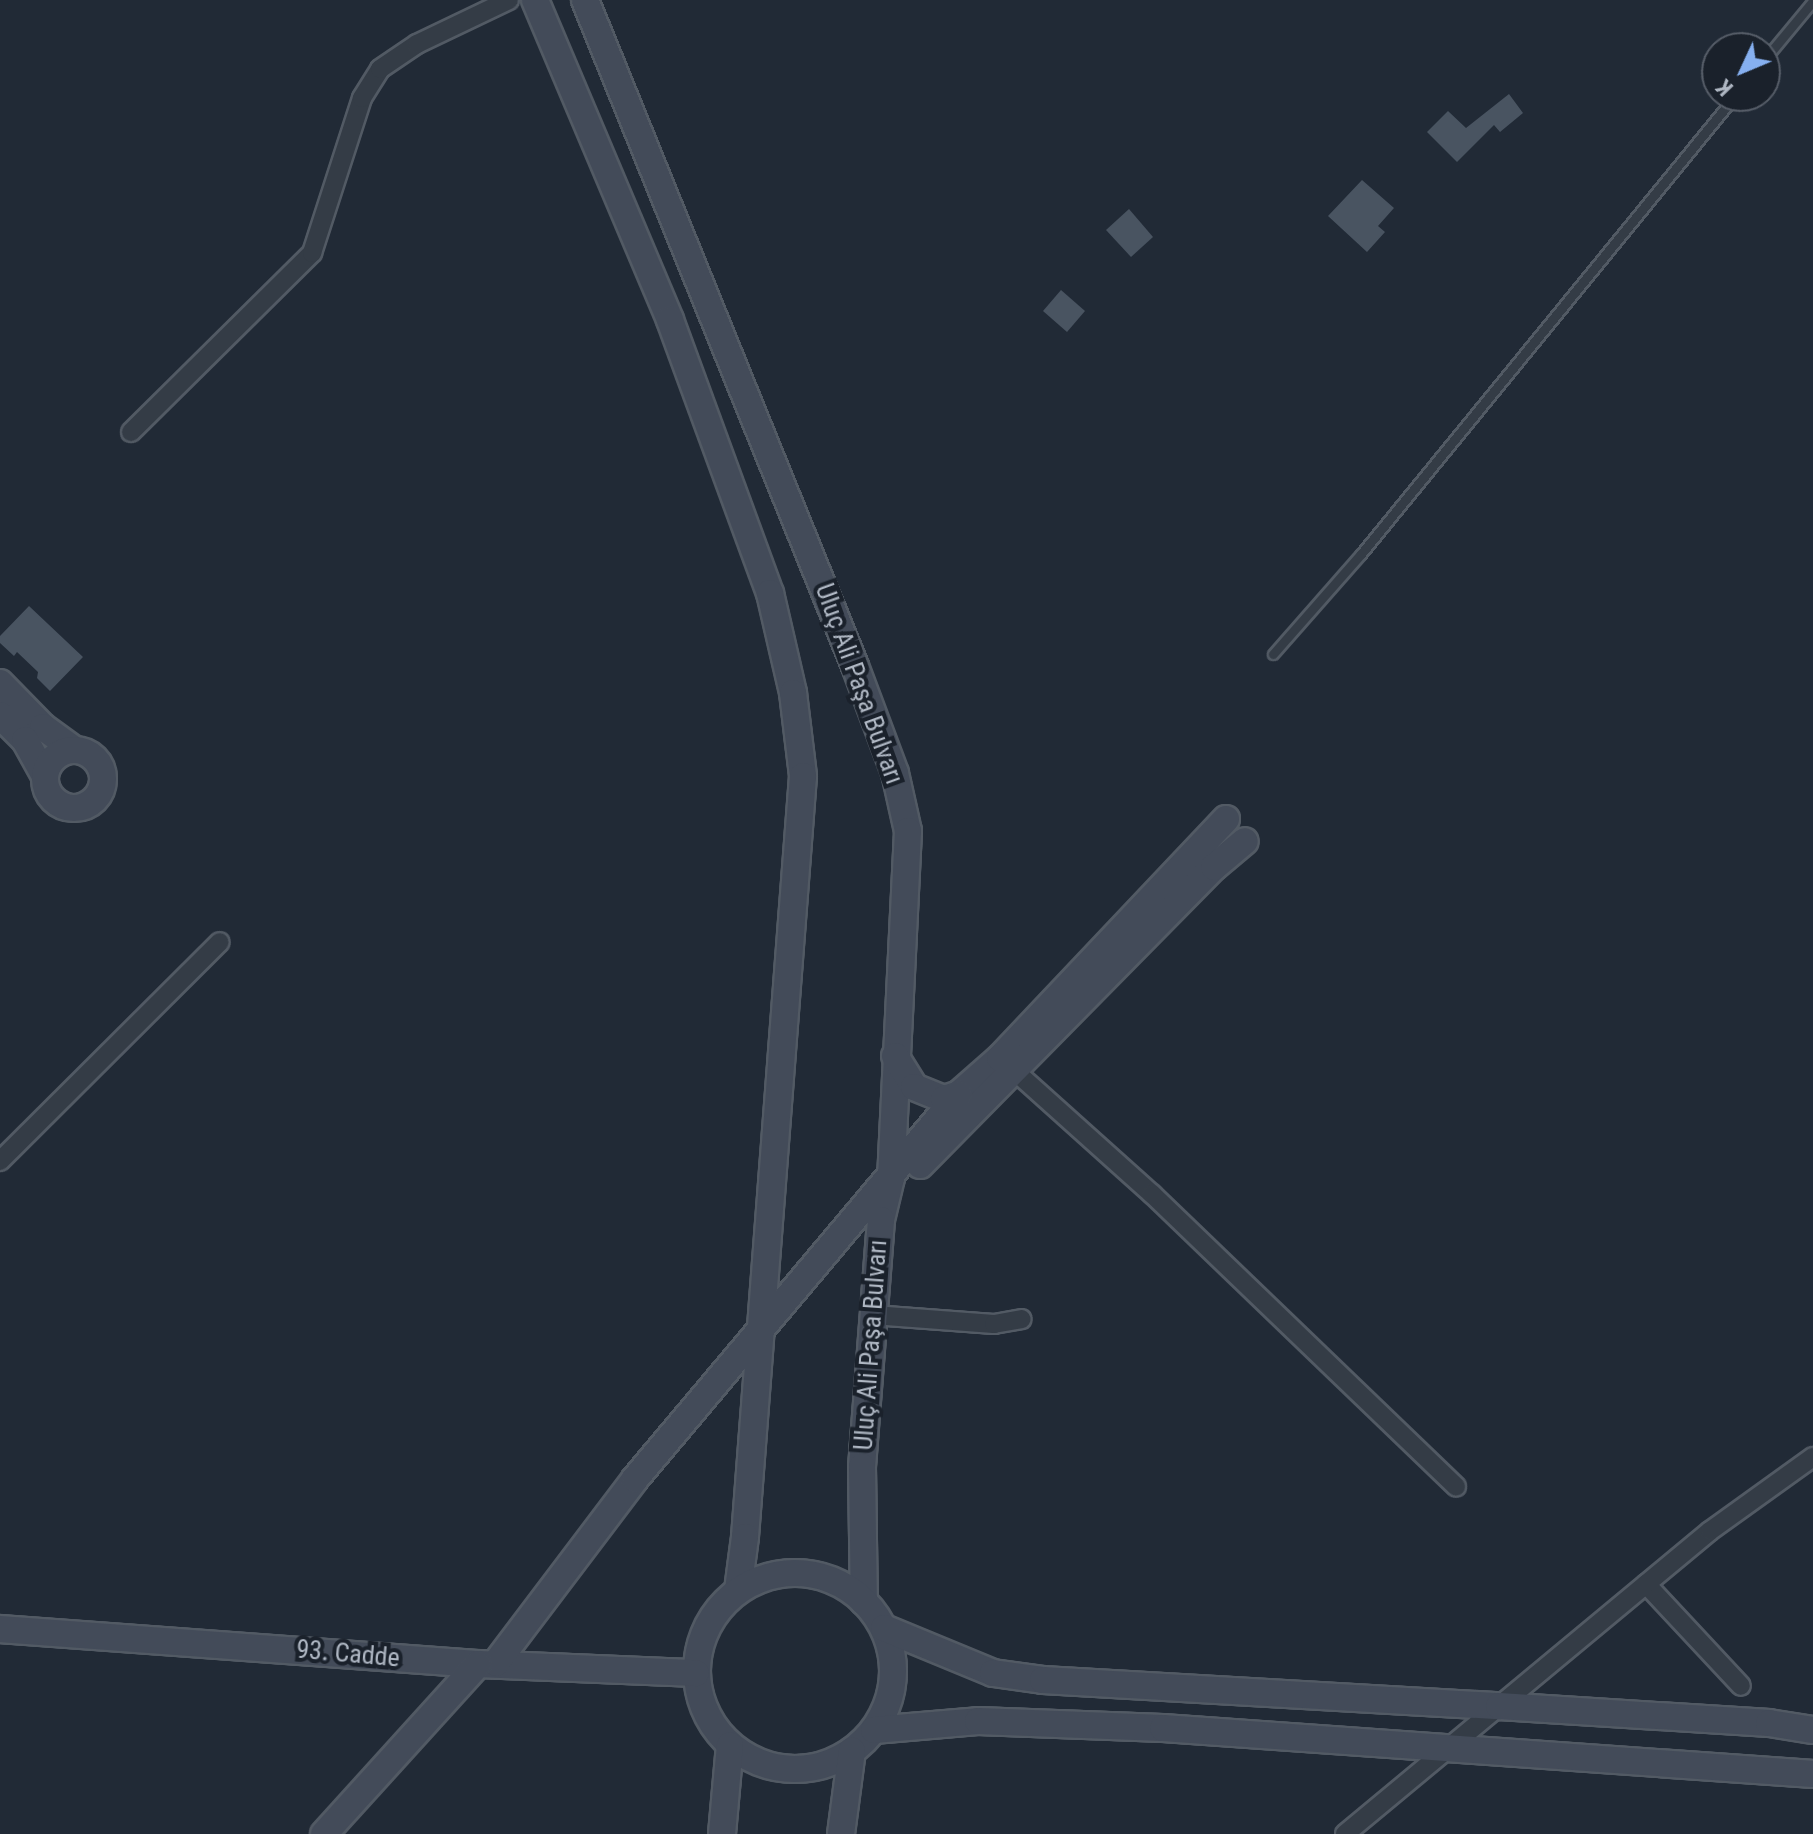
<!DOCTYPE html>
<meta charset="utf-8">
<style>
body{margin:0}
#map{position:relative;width:1813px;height:1834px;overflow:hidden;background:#212a36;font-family:"Roboto Condensed",sans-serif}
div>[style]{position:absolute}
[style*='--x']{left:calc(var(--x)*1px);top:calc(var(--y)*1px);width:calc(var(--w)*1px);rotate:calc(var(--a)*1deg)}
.building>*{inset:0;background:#495461}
.roads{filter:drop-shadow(2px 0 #525a64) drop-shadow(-2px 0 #525a64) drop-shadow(0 2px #525a64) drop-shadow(0 -2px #525a64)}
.lane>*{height:9px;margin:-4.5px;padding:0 4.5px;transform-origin:4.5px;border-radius:4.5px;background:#343c46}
.street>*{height:18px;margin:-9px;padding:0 9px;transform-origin:9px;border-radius:9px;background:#343c46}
.secondary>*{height:26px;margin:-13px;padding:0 13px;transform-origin:13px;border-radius:13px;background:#434b59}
.secondary>.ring{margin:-13px;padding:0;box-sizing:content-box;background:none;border:26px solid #434b59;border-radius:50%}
span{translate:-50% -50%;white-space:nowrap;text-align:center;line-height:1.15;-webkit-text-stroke:8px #1a212b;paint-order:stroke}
.street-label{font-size:26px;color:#afb7c3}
.north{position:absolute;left:1701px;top:32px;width:80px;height:80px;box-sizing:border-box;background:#1a212b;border:2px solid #565d68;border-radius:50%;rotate:226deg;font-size:22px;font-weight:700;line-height:32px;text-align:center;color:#afb7c3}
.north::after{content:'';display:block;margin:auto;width:28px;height:36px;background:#86b0f0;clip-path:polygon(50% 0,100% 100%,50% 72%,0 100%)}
</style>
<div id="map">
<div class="building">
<i style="clip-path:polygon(1509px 94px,1523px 113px,1500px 132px,1494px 125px,1457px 162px,1427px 132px,1448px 111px,1466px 128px)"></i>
<i style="clip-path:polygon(1362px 180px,1394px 208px,1378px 226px,1385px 232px,1367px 252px,1328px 216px)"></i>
<i style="clip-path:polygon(1129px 209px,1153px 237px,1131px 257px,1106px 230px)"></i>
<i style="clip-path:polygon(1061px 290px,1085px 311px,1067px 332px,1043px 311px)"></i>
<i style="clip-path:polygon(29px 606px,83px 657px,50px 691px,37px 678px,38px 672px,17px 652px,14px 656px,0 643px,0 636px)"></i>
</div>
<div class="roads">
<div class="lane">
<i style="--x:1765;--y:59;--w:75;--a:-50.4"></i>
<i style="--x:1273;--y:654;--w:133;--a:-48.7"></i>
<i style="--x:1361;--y:554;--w:591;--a:-50.77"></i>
</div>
<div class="street">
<i style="--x:131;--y:432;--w:255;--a:-44.7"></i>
<i style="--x:312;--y:253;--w:163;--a:-72.1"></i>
<i style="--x:362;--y:98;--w:34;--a:-58"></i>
<i style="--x:380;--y:69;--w:45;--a:-34"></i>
<i style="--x:417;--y:44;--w:102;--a:-25.6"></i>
<i style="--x:1007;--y:1064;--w:195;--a:41.9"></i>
<i style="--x:1152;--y:1194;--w:422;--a:43.9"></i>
<i style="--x:0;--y:1161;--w:310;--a:-44.9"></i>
<i style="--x:873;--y:1315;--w:121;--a:4.3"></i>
<i style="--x:994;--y:1324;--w:28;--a:-10"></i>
<i style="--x:1646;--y:1584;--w:139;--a:47"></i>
<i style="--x:1345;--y:1834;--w:474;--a:-39.7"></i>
<i style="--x:1710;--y:1531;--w:127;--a:-35.7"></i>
</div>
<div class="secondary">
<i style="--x:535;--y:0;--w:347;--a:67.1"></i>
<i style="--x:670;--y:320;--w:291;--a:69.9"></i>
<i style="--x:770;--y:593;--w:103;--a:77"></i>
<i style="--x:793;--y:693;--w:84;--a:83.1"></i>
<i style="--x:803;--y:776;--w:763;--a:94.36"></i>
<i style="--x:745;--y:1537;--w:53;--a:97.5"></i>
<i style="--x:585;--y:0;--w:719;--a:67.93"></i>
<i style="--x:855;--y:666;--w:114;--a:69.5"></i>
<i style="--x:895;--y:773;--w:59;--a:77.4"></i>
<i style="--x:908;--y:831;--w:347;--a:92.8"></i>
<i style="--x:891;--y:1178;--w:43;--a:103.4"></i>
<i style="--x:881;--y:1220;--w:248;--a:94.4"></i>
<i style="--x:862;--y:1467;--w:135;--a:89.2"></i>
<i style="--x:0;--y:683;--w:62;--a:45.7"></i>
<i style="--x:43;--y:727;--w:37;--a:36"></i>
<i style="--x:0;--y:715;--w:35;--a:45"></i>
<i style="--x:25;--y:740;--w:41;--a:60.9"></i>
<i class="ring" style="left:45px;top:750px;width:32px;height:32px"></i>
<i style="--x:895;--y:1056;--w:36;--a:58"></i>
<i style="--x:914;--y:1087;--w:32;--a:22"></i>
<i style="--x:944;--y:1099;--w:16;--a:-18"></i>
<i style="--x:959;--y:1094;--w:55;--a:-41.3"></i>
<i style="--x:1000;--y:1058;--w:329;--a:-46.6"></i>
<i style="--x:920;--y:1165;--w:419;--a:-45.4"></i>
<i style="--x:1214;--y:867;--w:40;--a:-40"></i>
<i class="ring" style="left:697px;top:1573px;width:170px;height:170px"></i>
<i style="--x:884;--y:1628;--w:118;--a:22.4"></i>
<i style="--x:993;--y:1673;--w:50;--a:8"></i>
<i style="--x:1043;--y:1680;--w:457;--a:3.3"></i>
<i style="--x:1499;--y:1706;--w:271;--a:3.6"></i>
<i style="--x:1769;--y:1723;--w:45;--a:9"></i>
<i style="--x:0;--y:1629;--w:479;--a:4.2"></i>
<i style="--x:478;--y:1664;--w:218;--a:2.4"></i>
<i style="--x:496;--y:1663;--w:231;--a:-52.9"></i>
<i style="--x:635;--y:1479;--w:503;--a:-49.92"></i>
<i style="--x:874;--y:1730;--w:104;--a:-4.9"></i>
<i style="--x:978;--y:1721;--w:185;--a:2.2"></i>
<i style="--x:1163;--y:1728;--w:652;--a:4.05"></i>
<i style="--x:324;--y:1834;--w:229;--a:-47.8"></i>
<i style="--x:722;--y:1834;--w:89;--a:-84.9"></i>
<i style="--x:841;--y:1834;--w:84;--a:-82.5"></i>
</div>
</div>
<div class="street-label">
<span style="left:859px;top:684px;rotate:70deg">Uluç Ali Paşa Bulvarı</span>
<span style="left:871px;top:1345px;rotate:-86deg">Uluç Ali Paşa Bulvarı</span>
<span style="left:348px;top:1654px;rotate:5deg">93. Cadde</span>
</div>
<div class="north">K</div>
</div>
